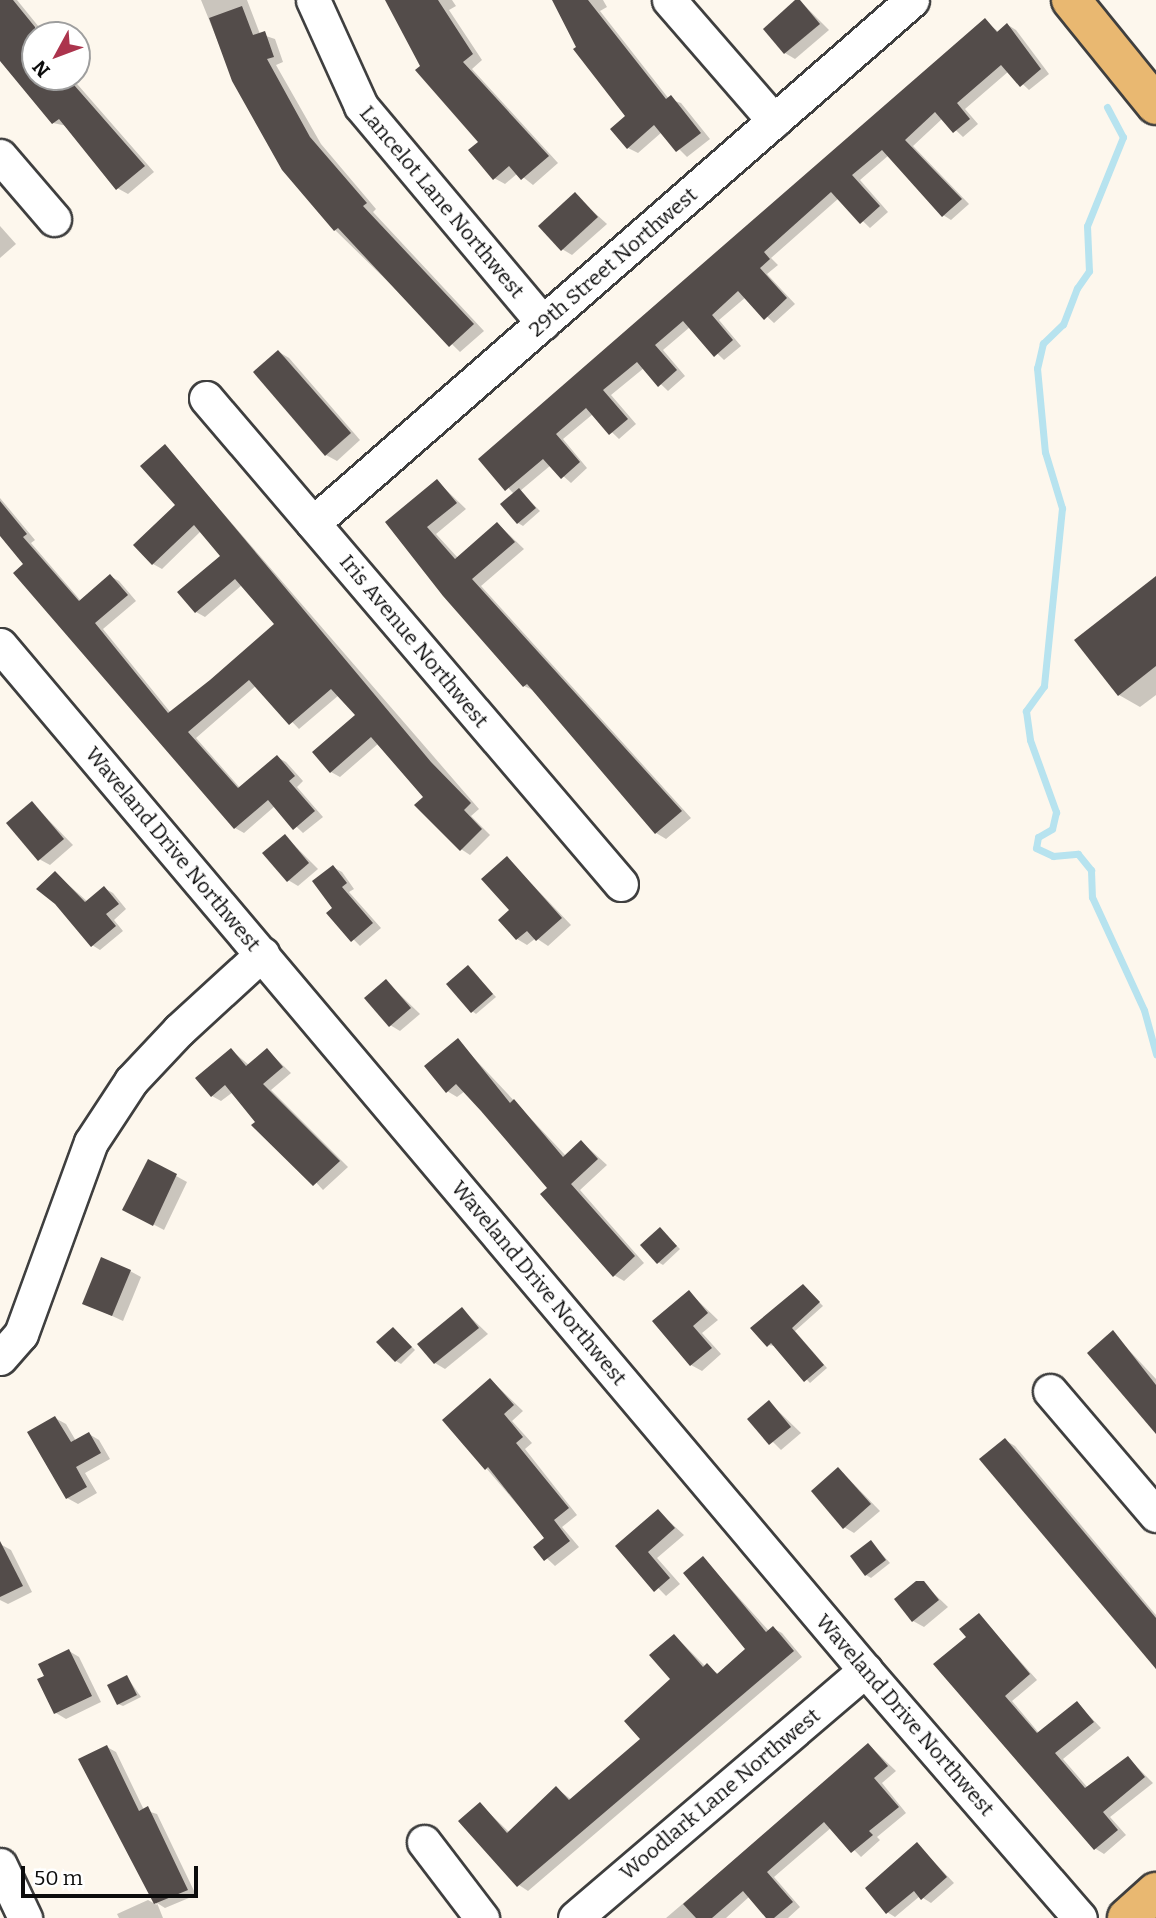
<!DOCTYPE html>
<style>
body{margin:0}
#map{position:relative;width:1156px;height:1918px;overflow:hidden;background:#fdf7ed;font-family:Bitter,serif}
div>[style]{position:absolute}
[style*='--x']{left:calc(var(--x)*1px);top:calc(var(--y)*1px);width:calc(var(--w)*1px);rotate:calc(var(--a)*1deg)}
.shadow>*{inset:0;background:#0003}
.stream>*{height:7px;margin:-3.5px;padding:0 3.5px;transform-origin:3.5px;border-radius:3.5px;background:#b7e3ef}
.building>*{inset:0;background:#534c4a}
.roads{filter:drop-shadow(2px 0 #3f3f3f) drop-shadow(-2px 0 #3f3f3f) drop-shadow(0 2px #3f3f3f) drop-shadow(0 -2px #3f3f3f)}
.minor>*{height:33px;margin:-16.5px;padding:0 16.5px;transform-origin:16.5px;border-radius:16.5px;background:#fff}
.major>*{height:38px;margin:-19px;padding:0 19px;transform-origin:19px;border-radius:19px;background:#e9b871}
span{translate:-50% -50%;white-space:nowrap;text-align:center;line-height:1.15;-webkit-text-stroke:7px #fff;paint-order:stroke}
.street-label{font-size:21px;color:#0c0c0c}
.north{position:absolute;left:21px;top:21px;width:70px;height:70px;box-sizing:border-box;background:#fff;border:2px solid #9e9e9e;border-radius:50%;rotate:229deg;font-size:19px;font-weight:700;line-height:28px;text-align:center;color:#0c0c0c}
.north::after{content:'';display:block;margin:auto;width:24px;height:32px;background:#ac344d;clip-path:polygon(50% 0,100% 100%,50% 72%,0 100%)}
.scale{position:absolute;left:21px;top:1866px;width:177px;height:32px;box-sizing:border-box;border:4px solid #0c0c0c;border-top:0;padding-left:9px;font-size:21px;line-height:24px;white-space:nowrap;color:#0c0c0c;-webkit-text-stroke:5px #fff;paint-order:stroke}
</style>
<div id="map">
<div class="shadow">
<i style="clip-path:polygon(0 0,17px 0,43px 32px,35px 35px,35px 77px,71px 77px,154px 172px,128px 194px,117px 188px,67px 126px,53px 123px,0 52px)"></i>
<i style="clip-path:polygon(201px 0,247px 0,260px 34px,275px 39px,283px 62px,276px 65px,321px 144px,376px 209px,373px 212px,484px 331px,460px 352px,335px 230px,234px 81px)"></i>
<i style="clip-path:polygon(386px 0,452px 0,456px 6px,449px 10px,482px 60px,472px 69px,558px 163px,533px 185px,518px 173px,505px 184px,494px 178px,480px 142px,422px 66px)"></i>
<i style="clip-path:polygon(554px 0,603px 0,607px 7px,600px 11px,669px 99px,681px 103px,710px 139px,687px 157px,662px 132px,638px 153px,628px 148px,627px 116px,578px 47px)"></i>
<i style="clip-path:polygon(799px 0,829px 30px,795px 59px,785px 53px)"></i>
<i style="clip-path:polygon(985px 21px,1000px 33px,1008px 25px,1016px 30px,1049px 74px,1029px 90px,1009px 71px,965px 109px,978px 124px,963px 137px,943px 118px,913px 146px,969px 204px,951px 220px,943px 215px,889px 155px,860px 180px,888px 212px,870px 228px,839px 198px,771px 258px,778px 265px,767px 274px,795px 304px,774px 323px,746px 297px,719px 320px,741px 346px,724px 360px,690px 327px,663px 350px,685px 376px,668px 391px,644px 368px,611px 395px,636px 424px,619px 439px,593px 414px,563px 439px,587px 468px,571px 483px,551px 465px,520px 491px,540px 511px,523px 526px,518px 523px,514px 494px,481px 459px)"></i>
<i style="clip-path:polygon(575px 195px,607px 224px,572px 255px,562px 249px)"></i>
<i style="clip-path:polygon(0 226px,16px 244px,0 258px)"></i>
<i style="clip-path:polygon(279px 352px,289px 358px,360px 440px,337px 461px,326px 455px)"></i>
<i style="clip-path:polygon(165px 446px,479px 809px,471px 816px,490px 835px,470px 855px,461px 849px,425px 797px,379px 743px,340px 777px,331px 772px,357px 715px,339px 695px,299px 729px,257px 685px,196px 738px,241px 789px,277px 757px,286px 762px,303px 781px,297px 787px,323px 817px,303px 833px,275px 806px,244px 833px,235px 828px,0 534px,0 498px,35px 540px,31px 543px,81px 601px,110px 576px,119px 581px,136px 601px,103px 629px,171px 713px,277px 624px,242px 585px,205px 617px,196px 612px,222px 556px,201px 531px,162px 569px,153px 564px,177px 505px)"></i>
<i style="clip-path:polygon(437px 481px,466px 509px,436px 534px,458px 558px,498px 524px,524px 549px,481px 586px,691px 818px,666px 839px,656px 833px,535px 691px,524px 686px,387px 522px)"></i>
<i style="clip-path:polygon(1156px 578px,1156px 695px,1140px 707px,1119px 695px)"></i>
<i style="clip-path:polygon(32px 803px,73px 845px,50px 865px,39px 859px)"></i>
<i style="clip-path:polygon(285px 836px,318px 869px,298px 886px,288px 880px)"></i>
<i style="clip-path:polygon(507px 858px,571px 925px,548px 946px,536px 938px,527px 945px,517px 939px)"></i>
<i style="clip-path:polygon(333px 867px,342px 872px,354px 889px,349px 892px,381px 928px,360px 946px,329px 914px,335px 908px)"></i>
<i style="clip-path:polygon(55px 873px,88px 902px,104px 888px,113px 893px,126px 909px,114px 920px,123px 931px,100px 950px,92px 945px)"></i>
<i style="clip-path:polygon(468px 967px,496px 997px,476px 1014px,472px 1011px)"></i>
<i style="clip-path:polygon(386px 981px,420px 1014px,400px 1031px,390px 1025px)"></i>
<i style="clip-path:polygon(458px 1041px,566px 1156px,582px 1142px,607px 1165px,580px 1190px,644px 1263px,624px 1281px,614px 1275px,549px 1188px,465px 1091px,457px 1097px,447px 1091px)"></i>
<i style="clip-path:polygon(231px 1050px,249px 1065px,267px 1050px,291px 1073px,271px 1090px,348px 1167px,323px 1190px,233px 1092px,221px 1101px,212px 1096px)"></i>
<i style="clip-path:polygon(149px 1161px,187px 1182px,164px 1230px,124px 1209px)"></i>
<i style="clip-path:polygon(660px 1229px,680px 1249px,663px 1265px,658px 1262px)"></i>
<i style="clip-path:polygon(130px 1271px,141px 1277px,123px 1321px,84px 1303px)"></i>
<i style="clip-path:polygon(803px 1286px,823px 1306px,795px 1331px,827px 1368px,810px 1383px,775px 1346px,768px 1345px)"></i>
<i style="clip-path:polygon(689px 1292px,718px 1320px,702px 1333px,721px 1354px,702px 1371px,691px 1365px)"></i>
<i style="clip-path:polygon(462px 1309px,488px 1334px,445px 1369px,435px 1363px)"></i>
<i style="clip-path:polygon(394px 1329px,415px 1350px,401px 1364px,396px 1361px)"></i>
<i style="clip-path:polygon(1113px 1333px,1156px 1379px,1156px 1431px)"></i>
<i style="clip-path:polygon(491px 1380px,523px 1411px,512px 1421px,532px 1443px,525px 1449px,577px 1515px,562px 1527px,579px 1547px,555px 1566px,535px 1547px,546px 1538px,486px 1468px)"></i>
<i style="clip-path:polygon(770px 1403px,801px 1433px,781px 1450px,750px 1419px)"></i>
<i style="clip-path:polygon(55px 1418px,66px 1424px,76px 1441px,89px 1434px,99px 1440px,110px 1459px,85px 1473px,97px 1493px,78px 1504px,67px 1498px)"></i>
<i style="clip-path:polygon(1005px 1440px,1015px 1446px,1156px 1615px,1156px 1669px)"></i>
<i style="clip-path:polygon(839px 1469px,880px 1511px,854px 1533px,844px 1527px)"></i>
<i style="clip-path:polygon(658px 1511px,684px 1535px,657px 1558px,680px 1584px,666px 1596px,617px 1546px)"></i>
<i style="clip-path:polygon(871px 1542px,890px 1563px,871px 1578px,866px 1575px)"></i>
<i style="clip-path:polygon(0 1544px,11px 1550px,32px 1592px,8px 1604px,0 1600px)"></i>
<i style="clip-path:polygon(703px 1558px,769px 1631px,773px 1628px,782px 1633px,802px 1657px,528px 1891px,519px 1885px,480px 1804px,510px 1833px,556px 1788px,572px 1800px,643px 1739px,672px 1679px,675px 1636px,706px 1667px,719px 1674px,748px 1649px)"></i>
<i style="clip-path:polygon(923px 1583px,948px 1607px,924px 1627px,913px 1621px)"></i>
<i style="clip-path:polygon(979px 1615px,1037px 1680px,1012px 1701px,1039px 1733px,1077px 1703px,1101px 1728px,1063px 1759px,1088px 1788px,1128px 1758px,1153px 1783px,1110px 1817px,1126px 1835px,1104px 1854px,1096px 1849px,968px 1637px)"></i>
<i style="clip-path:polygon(69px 1651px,79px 1657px,101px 1702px,66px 1719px,56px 1713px,40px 1680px)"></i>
<i style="clip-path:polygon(127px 1677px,141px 1697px,123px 1706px,118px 1704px)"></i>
<i style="clip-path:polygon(869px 1745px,896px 1771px,882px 1783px,906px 1813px,877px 1837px,880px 1840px,861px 1857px,832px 1827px,774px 1877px,800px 1907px,788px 1918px,769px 1918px,750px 1896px,726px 1918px,666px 1918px)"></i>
<i style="clip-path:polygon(107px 1747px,116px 1752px,144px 1810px,157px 1814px,196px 1895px,165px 1908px,157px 1903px,163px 1918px,119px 1918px,117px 1914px,148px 1900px,157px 1905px,80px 1760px)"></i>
<i style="clip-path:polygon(917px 1844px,954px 1883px,931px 1903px,920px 1896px,895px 1917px,887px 1912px)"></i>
</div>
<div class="stream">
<i style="--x:1107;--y:107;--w:34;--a:62"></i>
<i style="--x:1123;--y:137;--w:96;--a:112"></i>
<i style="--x:1087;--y:226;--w:45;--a:87.5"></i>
<i style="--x:1089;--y:271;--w:21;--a:125"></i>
<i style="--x:1077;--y:288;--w:39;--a:111"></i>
<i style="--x:1063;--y:324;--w:28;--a:136"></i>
<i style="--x:1043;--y:343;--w:26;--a:103"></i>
<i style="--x:1037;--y:368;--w:84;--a:84.6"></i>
<i style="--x:1045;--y:452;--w:59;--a:73.1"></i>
<i style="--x:1062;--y:508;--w:179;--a:95.8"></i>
<i style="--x:1044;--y:686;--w:31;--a:126"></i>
<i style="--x:1026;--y:711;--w:29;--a:82"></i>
<i style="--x:1030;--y:740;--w:77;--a:70.1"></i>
<i style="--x:1056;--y:812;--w:17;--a:103"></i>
<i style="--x:1052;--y:829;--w:16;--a:150"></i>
<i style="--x:1038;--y:837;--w:11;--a:100"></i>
<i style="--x:1036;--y:848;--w:19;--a:25"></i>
<i style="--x:1053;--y:856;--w:25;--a:-5"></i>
<i style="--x:1078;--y:854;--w:21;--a:51"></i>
<i style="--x:1091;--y:870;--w:27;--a:88"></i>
<i style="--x:1092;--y:897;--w:124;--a:65.3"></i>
<i style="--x:1144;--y:1010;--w:46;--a:74.7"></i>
</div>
<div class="building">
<i style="clip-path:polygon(0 0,13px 0,35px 27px,35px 77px,67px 77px,145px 166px,116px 190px,59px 119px,52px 124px,0 61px)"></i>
<i style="clip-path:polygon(385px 0,438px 0,473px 54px,463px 62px,549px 156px,521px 180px,509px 166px,493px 180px,468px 150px,478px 142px,415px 70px,420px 66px)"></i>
<i style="clip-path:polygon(552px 0,588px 0,666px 99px,671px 95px,701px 133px,676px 152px,654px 125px,627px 149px,610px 129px,625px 116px,573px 49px,576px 47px)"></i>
<i style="clip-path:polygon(795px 0,800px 0,820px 24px,784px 54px,763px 29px)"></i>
<i style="clip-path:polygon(242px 6px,253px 35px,265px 31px,274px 57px,267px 59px,310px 137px,367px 203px,363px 206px,474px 324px,449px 347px,338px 228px,334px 231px,282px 170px,232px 81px,209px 18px)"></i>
<i style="clip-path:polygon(985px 18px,997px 32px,1007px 23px,1041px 69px,1020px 87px,1001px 65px,957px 103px,970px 119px,953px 133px,935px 112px,905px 140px,962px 199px,942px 217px,882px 150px,852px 175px,880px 206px,860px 224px,831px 192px,764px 252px,770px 259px,760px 268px,787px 298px,764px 320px,738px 291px,712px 315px,733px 340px,714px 357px,683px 321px,655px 345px,677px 370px,658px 387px,637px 362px,603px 390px,628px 419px,609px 435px,586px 408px,556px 434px,580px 462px,561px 479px,543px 459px,505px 491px,478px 459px)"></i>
<i style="clip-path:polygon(575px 192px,598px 217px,561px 251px,538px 226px)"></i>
<i style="clip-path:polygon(278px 350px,351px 433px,325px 456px,253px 372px)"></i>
<i style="clip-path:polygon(165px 444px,431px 762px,471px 803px,464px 810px,482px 829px,460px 851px,414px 805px,423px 797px,371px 737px,330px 773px,312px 752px,355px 715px,331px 689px,289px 725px,249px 680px,188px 732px,238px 788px,277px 755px,295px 776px,289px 781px,315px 811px,293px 830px,268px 800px,234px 829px,13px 573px,23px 564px,0 536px,0 501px,27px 534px,23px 537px,79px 601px,110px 574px,128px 595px,95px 623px,168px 713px,210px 680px,274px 624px,235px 579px,195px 613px,177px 592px,220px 556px,194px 525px,152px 565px,133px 545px,175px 505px,140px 466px)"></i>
<i style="clip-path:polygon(437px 479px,457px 503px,427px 527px,455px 559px,497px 522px,515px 542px,472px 579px,682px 811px,655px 834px,527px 684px,523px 687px,443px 596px,385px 522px)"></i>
<i style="clip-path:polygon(519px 488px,536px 508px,517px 524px,500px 504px)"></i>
<i style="clip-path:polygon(1156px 576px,1156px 666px,1118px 696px,1074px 640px)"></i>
<i style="clip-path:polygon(32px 801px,64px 839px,38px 861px,6px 823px)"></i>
<i style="clip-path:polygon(285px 834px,309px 863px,287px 882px,262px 853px)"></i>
<i style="clip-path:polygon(507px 856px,562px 918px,536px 941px,527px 931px,516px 940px,498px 920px,509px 910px,481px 879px)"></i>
<i style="clip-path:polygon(333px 865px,347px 883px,342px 887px,373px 923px,351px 942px,326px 913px,332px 908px,312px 881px)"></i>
<i style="clip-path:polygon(55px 871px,85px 902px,104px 886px,119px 904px,106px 914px,116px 926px,91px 947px,55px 904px,36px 889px)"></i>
<i style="clip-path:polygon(468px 965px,493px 994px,471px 1013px,446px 984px)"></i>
<i style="clip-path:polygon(386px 979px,411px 1008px,389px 1027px,364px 998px)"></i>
<i style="clip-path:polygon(458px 1038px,510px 1103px,514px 1099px,563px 1157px,581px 1140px,598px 1159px,571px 1184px,635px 1256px,613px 1277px,540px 1194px,547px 1188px,481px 1111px,456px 1084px,446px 1093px,424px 1066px)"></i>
<i style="clip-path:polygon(231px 1048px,246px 1066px,267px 1048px,283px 1067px,263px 1084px,340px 1161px,313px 1186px,251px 1125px,255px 1122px,225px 1085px,211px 1097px,195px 1078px)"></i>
<i style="clip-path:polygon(148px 1159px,177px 1174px,153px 1226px,122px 1210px)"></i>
<i style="clip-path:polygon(660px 1227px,677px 1246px,657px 1264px,640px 1245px)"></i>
<i style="clip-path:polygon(101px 1257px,131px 1270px,112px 1316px,82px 1304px)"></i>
<i style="clip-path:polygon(803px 1284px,820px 1302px,792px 1328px,824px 1365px,804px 1382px,771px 1343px,767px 1347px,750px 1328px)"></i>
<i style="clip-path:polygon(689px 1290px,708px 1313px,693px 1326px,712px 1348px,690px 1366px,652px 1321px)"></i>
<i style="clip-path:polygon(462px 1307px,479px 1328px,434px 1364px,417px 1344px)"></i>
<i style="clip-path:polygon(393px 1327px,412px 1347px,395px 1362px,376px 1342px)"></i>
<i style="clip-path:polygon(1113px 1330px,1156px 1385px,1156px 1434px,1087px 1353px)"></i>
<i style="clip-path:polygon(490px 1378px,514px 1405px,504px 1414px,523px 1437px,516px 1443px,569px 1508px,554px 1520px,570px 1541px,544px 1561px,533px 1547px,544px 1538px,488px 1467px,485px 1470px,442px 1420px)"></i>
<i style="clip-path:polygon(769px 1400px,791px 1427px,769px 1445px,747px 1419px)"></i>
<i style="clip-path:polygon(55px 1416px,71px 1442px,89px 1432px,101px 1453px,76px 1467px,87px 1487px,66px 1499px,27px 1432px)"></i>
<i style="clip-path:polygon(1005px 1438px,1156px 1618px,1156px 1669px,979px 1459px)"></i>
<i style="clip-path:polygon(838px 1467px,871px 1504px,843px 1529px,811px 1491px)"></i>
<i style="clip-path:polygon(658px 1509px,675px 1528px,648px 1552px,670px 1578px,654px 1592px,615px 1546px)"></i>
<i style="clip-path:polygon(871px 1540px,886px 1560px,865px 1576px,850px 1556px)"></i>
<i style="clip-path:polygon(0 1541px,23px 1586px,0 1597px)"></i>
<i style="clip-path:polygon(703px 1556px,766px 1632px,773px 1626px,794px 1651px,517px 1887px,458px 1821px,480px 1802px,507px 1833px,556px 1786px,569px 1800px,640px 1739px,624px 1721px,670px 1679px,649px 1655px,674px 1634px,703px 1667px,707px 1663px,717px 1674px,745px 1649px,683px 1573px)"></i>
<i style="clip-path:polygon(916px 1581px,924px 1581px,939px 1600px,912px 1622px,894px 1599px)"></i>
<i style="clip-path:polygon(979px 1613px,1030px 1674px,1005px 1696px,1037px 1733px,1077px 1701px,1094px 1722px,1055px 1753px,1085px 1788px,1128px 1756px,1145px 1777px,1103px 1812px,1118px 1830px,1094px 1850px,933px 1664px,966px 1637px,959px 1629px)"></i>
<i style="clip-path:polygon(69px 1649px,92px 1696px,54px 1714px,37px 1679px,44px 1676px,38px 1664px)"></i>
<i style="clip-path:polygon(127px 1675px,137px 1695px,117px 1705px,107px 1685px)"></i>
<i style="clip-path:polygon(868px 1743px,888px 1766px,874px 1778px,899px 1807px,869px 1831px,873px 1835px,851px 1853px,824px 1822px,767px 1872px,793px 1902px,774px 1918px,766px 1918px,743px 1891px,712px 1918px,696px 1918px,683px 1904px)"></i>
<i style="clip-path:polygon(107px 1745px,139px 1811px,148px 1806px,188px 1890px,154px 1904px,78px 1759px)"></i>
<i style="clip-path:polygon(917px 1842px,947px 1877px,921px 1900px,914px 1891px,886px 1914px,865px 1888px)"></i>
</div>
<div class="roads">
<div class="minor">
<i style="--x:313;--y:0;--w:116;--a:65.6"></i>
<i style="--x:361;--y:106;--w:283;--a:50"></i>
<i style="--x:669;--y:0;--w:160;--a:49"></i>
<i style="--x:0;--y:156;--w:83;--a:49.4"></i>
<i style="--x:206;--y:398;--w:639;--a:49.51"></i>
<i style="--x:313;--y:523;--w:795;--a:-41.12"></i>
<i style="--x:0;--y:645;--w:1341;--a:49.84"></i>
<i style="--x:865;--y:1670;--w:328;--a:49.1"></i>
<i style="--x:0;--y:1358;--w:32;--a:-49"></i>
<i style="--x:21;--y:1334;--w:204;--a:-70"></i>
<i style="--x:91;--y:1142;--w:73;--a:-56.7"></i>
<i style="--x:131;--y:1081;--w:70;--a:-46.7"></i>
<i style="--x:179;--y:1030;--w:113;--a:-42.5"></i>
<i style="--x:1050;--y:1391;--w:163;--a:49.5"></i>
<i style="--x:424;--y:1842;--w:96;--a:52.7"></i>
<i style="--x:0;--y:1865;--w:59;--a:64.7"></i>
<i style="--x:575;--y:1918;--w:382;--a:-40.5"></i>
</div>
<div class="major">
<i style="--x:1071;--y:0;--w:135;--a:51"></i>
<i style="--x:1127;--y:1918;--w:39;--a:-42"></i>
</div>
</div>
<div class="street-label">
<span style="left:442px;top:202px;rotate:50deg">Lancelot Lane Northwest</span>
<span style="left:613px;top:262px;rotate:-41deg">29th Street Northwest</span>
<span style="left:414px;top:641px;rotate:50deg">Iris Avenue Northwest</span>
<span style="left:173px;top:849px;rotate:50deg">Waveland Drive Northwest</span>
<span style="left:539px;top:1283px;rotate:50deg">Waveland Drive Northwest</span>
<span style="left:905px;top:1715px;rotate:49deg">Waveland Drive Northwest</span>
<span style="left:720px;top:1794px;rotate:-40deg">Woodlark Lane Northwest</span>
</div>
<div class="north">N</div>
<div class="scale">50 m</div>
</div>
